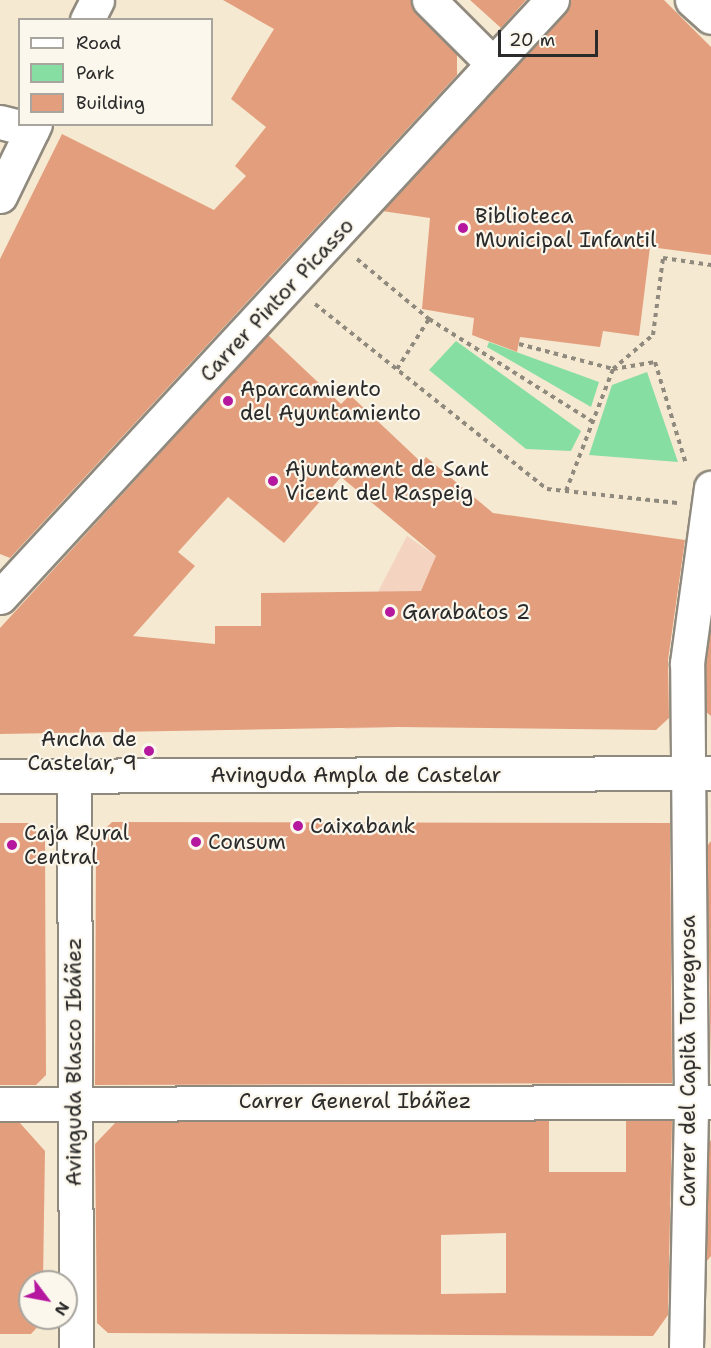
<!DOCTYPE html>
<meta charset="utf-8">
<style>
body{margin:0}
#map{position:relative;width:711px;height:1348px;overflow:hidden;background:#f6e9d2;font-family:"Shantell Sans",sans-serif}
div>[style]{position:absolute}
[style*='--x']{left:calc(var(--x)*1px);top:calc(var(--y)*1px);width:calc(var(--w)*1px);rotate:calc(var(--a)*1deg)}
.built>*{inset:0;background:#f4d3c0}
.green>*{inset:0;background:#86dea2}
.building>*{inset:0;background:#e39f7d}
.path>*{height:4px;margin-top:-2px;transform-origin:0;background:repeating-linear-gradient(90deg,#908a7e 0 4.5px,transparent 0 9px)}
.roads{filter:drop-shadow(2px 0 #908a7e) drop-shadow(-2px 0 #908a7e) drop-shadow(0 2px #908a7e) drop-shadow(0 -2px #908a7e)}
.minor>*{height:33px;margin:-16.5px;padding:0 16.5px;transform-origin:16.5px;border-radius:16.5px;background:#fff}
.major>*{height:33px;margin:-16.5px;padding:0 16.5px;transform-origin:16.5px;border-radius:16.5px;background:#fff}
.dots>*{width:16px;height:16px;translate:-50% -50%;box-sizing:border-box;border:3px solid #fbf7ec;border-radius:50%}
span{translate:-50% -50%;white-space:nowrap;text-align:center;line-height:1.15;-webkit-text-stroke:4.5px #fbf7ec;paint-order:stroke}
.poi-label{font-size:21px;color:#2b2b2b}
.left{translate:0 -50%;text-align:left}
.right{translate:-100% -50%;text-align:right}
.street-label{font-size:21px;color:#2b2b2b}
.legend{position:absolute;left:18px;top:18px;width:195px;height:108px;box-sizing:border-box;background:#fbf7ec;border:2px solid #a8a59f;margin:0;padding:8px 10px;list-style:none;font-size:18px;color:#2b2b2b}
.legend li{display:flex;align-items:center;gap:12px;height:30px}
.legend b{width:30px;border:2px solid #a8a59f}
.north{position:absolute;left:18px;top:1270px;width:60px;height:60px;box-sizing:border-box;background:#fbf7ec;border:2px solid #a8a59f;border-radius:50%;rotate:122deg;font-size:16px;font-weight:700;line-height:24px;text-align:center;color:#2b2b2b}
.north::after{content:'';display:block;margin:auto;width:21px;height:27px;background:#b5179e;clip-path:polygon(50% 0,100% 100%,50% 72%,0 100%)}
.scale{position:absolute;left:498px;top:30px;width:100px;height:27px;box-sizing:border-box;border:3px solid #2b2b2b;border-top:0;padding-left:8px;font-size:18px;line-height:21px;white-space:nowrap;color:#2b2b2b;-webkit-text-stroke:4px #fbf7ec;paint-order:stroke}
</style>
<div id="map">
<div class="built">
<i style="clip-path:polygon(407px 536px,436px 556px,397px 727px,345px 729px,343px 659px)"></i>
</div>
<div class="green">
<i style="clip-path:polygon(456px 341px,581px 431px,571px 451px,526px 449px,429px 370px)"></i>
<i style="clip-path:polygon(489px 342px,599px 382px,591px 407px,487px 347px)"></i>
<i style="clip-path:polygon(647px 372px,678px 462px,589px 455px,612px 385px)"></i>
</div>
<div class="building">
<i style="clip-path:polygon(223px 0,411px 0,416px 13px,457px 54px,457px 75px,10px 558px,0 554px,0 259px,62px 134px,214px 210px,246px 176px,235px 166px,266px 127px,231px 99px,274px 29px)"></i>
<i style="clip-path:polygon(470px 0,526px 0,501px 28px)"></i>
<i style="clip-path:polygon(570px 0,664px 0,711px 47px,711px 255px,650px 247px,639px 336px,603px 331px,600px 347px,520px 337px,517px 352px,472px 335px,474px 318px,422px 309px,430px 218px,382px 211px,566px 13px)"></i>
<i style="clip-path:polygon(evenodd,268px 335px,341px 404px,350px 395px,422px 463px,426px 457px,493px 513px,685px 540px,668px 660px,669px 718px,656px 730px,397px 727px,0 734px,0 628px,268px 335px,341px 477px,436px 556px,421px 591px,261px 593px,261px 626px,215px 626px,215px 644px,133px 636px,195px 566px,178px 552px,228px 497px,284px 543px,341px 477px)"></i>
<i style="clip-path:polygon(711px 626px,711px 716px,706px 712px,706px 664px)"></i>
<i style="clip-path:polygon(112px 822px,670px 823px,672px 1083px,95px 1085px,96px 838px)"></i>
<i style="clip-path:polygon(0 823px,28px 823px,45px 841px,46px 1075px,36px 1085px,0 1085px)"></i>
<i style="clip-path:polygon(711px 841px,711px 1067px,707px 846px)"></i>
<i style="clip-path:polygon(evenodd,549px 1121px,549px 1172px,626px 1172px,626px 1121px,672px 1121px,668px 1315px,653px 1336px,108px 1333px,97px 1323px,95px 1144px,116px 1122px,549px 1121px,506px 1233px,506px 1293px,441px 1294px,441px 1235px,506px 1233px)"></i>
<i style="clip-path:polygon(0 1123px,20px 1123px,45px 1151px,43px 1282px,30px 1282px,30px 1318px,43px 1318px,43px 1321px,31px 1334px,0 1334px)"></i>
<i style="clip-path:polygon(711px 1140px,711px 1256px,706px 1262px,709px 1142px)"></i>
</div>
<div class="path">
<i style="--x:357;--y:259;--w:94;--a:39.8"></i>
<i style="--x:429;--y:319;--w:194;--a:32.1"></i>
<i style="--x:315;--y:304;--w:297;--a:38.6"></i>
<i style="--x:547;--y:489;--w:131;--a:6.1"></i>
<i style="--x:519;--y:344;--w:97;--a:14.9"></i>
<i style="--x:613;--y:369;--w:43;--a:-9.5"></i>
<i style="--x:655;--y:362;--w:107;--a:73.1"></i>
<i style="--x:397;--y:369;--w:59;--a:-57.4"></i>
<i style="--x:566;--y:491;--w:131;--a:-68.9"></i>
<i style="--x:613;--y:369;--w:52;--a:-40.4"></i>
<i style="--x:653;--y:335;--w:78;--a:-82.6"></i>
<i style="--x:663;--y:258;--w:49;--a:8.3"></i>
</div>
<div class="roads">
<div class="minor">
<i style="--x:429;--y:0;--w:89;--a:45"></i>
<i style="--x:692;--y:0;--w:25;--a:42"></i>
<i style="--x:87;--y:20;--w:22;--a:-63"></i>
<i style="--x:0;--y:122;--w:33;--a:14"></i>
<i style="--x:0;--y:196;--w:80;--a:-64.1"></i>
<i style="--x:0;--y:597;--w:813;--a:-47.24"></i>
<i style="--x:74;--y:776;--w:572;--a:89.8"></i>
<i style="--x:0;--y:1104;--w:711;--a:-0.16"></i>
<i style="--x:686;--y:1348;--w:246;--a:-88.8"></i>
<i style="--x:691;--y:1102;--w:439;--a:-90.5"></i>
<i style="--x:687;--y:663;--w:177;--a:-82.2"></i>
</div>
<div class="major">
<i style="--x:0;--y:776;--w:711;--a:-0.24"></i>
</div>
</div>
<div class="dots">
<i style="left:463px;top:228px;background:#b5179e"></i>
<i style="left:228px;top:401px;background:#b5179e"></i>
<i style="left:273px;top:481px;background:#b5179e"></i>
<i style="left:390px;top:612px;background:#b5179e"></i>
<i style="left:149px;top:751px;background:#b5179e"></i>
<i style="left:298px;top:826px;background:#b5179e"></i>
<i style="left:196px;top:842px;background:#b5179e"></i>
<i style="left:12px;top:845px;background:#b5179e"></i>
</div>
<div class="poi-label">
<span class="left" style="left:475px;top:228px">Biblioteca<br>Municipal Infantil</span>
<span class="left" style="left:240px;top:401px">Aparcamiento<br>del Ayuntamiento</span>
<span class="left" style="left:285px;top:481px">Ajuntament de Sant<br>Vicent del Raspeig</span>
<span class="left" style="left:402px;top:612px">Garabatos 2</span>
<span class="right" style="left:137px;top:751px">Ancha de<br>Castelar, 9</span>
<span class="left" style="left:310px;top:826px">Caixabank</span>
<span class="left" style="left:24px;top:845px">Caja Rural<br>Central</span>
<span class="left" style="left:208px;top:842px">Consum</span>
</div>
<div class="street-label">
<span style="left:277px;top:300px;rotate:-47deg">Carrer Pintor Picasso</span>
<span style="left:356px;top:775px">Avinguda Ampla de Castelar</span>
<span style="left:688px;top:1061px;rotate:-90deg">Carrer del Capità Torregrosa</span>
<span style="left:74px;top:1062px;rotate:-90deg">Avinguda Blasco Ibáñez</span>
<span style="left:355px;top:1101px">Carrer General Ibáñez</span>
</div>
<ul class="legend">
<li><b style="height:8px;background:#fff"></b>Road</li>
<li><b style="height:16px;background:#86dea2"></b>Park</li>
<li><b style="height:16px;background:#e39f7d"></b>Building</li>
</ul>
<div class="north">N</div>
<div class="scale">20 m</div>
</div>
